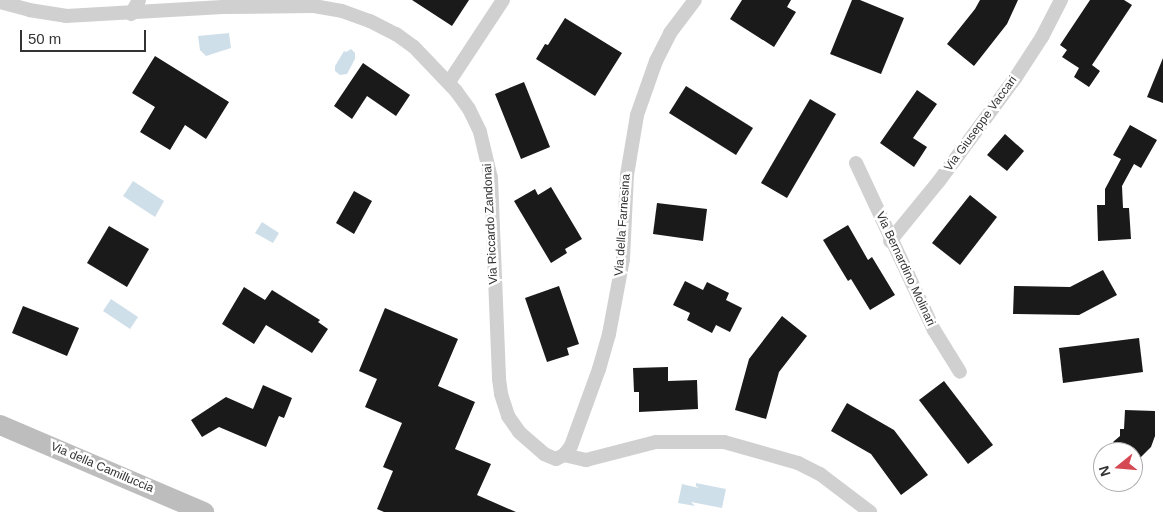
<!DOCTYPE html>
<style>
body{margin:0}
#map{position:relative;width:1163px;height:512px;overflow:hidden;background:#fff;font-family:Arial,sans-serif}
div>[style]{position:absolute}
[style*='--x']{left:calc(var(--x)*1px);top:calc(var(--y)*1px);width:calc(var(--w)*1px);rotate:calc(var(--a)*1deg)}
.water>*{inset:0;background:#cfdfe9}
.building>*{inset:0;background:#1a1a1a}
.minor>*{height:14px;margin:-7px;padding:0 7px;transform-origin:7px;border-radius:7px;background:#d0d0d0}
.secondary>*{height:20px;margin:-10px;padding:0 10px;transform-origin:10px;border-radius:10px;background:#bdbdbd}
span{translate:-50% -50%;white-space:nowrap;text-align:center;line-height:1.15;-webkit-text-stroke:5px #fff;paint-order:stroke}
.street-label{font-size:12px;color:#333}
.north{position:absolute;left:1093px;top:442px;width:50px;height:50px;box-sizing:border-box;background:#fff;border:1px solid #adadad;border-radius:50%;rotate:253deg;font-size:14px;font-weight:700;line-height:20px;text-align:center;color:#333}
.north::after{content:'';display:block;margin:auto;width:18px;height:22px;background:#d54a52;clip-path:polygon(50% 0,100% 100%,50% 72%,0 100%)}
.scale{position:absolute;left:20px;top:30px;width:126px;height:22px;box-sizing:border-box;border:2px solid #333;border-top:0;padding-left:6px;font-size:15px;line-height:18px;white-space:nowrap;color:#333;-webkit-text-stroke:4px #fff;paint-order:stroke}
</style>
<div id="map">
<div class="water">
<i style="clip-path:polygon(229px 33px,231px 48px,206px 56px,200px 50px,198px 36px)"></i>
<i style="clip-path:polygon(351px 49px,355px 53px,355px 59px,347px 74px,340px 75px,335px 71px,335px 66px,344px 51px,346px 52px)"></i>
<i style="clip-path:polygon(133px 181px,164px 201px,155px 217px,123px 196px)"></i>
<i style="clip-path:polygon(262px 222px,279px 233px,273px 243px,255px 233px)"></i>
<i style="clip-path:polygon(111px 299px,138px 317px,130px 329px,103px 311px)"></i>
<i style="clip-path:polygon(696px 483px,726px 489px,722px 508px,691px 502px,695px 506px,678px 503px,682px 484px,699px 488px,696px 486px)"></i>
</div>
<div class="building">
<i style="clip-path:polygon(412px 0,469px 0,452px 26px)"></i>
<i style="clip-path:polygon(742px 0,791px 0,787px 7px,796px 12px,774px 47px,730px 19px)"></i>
<i style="clip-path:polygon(852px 0,860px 0,904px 18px,881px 74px,830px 54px)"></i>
<i style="clip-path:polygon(980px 0,1018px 0,1007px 24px,974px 66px,947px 44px,975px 9px)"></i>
<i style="clip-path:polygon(1090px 0,1124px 0,1132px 5px,1092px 65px,1100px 71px,1089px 87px,1074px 77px,1079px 68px,1062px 57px,1067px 50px,1060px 45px)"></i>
<i style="clip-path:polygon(565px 18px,622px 53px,595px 96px,536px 59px,545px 44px,548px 45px)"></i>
<i style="clip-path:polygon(155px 56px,229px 102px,206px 139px,185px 125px,170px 150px,140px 132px,155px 107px,132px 93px)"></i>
<i style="clip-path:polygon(1163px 58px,1163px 103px,1147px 97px)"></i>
<i style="clip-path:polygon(363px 63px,410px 95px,396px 116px,367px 96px,352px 119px,334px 106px)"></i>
<i style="clip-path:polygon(524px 82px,550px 147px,521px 159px,495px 94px)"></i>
<i style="clip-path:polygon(686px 86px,753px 128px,736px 155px,669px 113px)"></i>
<i style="clip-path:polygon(917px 90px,937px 104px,913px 138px,927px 147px,914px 167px,880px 143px)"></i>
<i style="clip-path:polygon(810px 99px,836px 114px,787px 198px,761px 183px)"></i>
<i style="clip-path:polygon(1130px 125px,1157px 140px,1141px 168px,1134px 164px,1122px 186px,1123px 208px,1129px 208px,1131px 239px,1098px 241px,1097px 205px,1105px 205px,1105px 189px,1121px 159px,1113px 155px)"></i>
<i style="clip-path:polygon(1005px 134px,1024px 151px,1007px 171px,987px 155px)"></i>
<i style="clip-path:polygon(551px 187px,582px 239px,565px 249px,567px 253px,551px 263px,514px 201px,535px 189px,538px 195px)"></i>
<i style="clip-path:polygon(354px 191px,372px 201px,354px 234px,336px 223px)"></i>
<i style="clip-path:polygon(970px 195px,997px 217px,960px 265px,932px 243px)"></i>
<i style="clip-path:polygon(657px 203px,707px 209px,703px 241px,653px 234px)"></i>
<i style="clip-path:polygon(848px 225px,868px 260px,872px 257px,895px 295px,870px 310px,851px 279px,848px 281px,823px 240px)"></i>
<i style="clip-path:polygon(109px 226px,149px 249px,127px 287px,87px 263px)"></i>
<i style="clip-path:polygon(1103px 270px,1117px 295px,1079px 315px,1013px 314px,1014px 286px,1070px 287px)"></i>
<i style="clip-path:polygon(685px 281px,703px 290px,707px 282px,729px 293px,726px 300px,742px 308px,730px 332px,716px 325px,712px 333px,687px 320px,690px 313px,673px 305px)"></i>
<i style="clip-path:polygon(559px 286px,579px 344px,567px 348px,569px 355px,547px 362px,525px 298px)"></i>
<i style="clip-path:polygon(244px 287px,265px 300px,272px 290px,320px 320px,318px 322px,328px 329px,312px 353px,266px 325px,254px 344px,222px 324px)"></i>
<i style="clip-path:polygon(23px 306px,79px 328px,67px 356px,12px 333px)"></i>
<i style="clip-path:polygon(385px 308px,458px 339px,438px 386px,475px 402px,455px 449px,491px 464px,477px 495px,516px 512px,384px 512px,377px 509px,393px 471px,383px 467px,402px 423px,365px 407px,377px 379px,359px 371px)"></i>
<i style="clip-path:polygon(782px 316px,807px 336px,779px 372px,766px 419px,735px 410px,749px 359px)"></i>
<i style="clip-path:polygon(1139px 338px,1143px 372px,1063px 383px,1059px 348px)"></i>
<i style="clip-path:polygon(668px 367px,668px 381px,697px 380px,698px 409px,639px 412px,639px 392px,634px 392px,633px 368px)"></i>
<i style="clip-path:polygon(944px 381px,993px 445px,968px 464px,919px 400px)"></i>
<i style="clip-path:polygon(263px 385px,292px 398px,284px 418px,279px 416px,266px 447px,219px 427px,202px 437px,191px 420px,226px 397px,253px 409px)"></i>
<i style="clip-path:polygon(847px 403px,894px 430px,928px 475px,901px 495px,871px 454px,831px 431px)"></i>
<i style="clip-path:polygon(1125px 410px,1155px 411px,1155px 436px,1151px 447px,1133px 465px,1133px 452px,1122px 452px,1113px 442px,1120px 436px,1120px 429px,1124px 429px)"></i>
</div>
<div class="minor">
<i style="--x:0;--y:2;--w:30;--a:15"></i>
<i style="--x:29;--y:10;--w:37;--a:9"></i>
<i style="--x:66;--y:16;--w:157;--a:-3.3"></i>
<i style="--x:223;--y:7;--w:91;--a:-0.6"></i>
<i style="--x:314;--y:6;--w:28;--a:10"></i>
<i style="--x:342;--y:11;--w:30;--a:20"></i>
<i style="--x:370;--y:21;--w:29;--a:27"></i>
<i style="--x:396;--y:34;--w:22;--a:36"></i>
<i style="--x:414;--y:47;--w:61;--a:46.3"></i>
<i style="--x:456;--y:91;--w:22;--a:54"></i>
<i style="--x:469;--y:109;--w:25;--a:64"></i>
<i style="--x:480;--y:132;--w:47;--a:76.6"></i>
<i style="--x:491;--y:178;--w:201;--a:87.7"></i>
<i style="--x:499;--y:379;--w:15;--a:82"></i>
<i style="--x:501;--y:394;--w:23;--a:72"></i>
<i style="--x:508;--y:416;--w:19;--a:55"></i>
<i style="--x:519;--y:432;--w:33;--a:41"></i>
<i style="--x:544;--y:454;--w:13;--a:23"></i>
<i style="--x:556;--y:459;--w:9;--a:-27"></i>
<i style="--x:564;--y:455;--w:11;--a:-52"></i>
<i style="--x:571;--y:446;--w:82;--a:-70"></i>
<i style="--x:599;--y:369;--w:36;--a:-74"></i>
<i style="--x:609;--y:334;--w:76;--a:-79.4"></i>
<i style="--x:623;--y:259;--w:84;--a:-87.3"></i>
<i style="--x:627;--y:175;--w:61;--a:-80.5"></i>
<i style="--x:637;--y:115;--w:57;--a:-70.6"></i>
<i style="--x:656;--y:61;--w:31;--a:-63"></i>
<i style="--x:670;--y:33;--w:41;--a:-52.9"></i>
<i style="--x:131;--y:14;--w:16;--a:-60"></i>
<i style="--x:449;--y:82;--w:98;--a:-56.6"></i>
<i style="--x:856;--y:163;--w:184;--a:65"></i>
<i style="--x:934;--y:330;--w:49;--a:58.2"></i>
<i style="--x:890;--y:241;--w:77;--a:-50.8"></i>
<i style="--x:939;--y:181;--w:129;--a:-53.5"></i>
<i style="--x:1016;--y:77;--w:48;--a:-57"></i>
<i style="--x:1042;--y:37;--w:42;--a:-62.8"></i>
<i style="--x:564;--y:455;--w:23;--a:13"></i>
<i style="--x:586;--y:460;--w:72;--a:-14.4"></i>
<i style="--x:656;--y:442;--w:68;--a:0"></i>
<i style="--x:724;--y:442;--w:77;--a:15.8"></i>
<i style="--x:798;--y:463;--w:25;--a:27"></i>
<i style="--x:820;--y:474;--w:63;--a:37.2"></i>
</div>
<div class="secondary">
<i style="--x:0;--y:425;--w:222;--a:23.1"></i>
</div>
<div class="street-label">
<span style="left:981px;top:124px;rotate:-54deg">Via Giuseppe Vaccari</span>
<span style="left:491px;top:224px;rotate:-93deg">Via Riccardo Zandonai</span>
<span style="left:623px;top:225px;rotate:-86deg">Via della Farnesina</span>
<span style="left:905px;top:269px;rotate:65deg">Via Bernardino Molinari</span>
<span style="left:102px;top:468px;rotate:23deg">Via della Camilluccia</span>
</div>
<div class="north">N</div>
<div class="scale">50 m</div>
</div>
